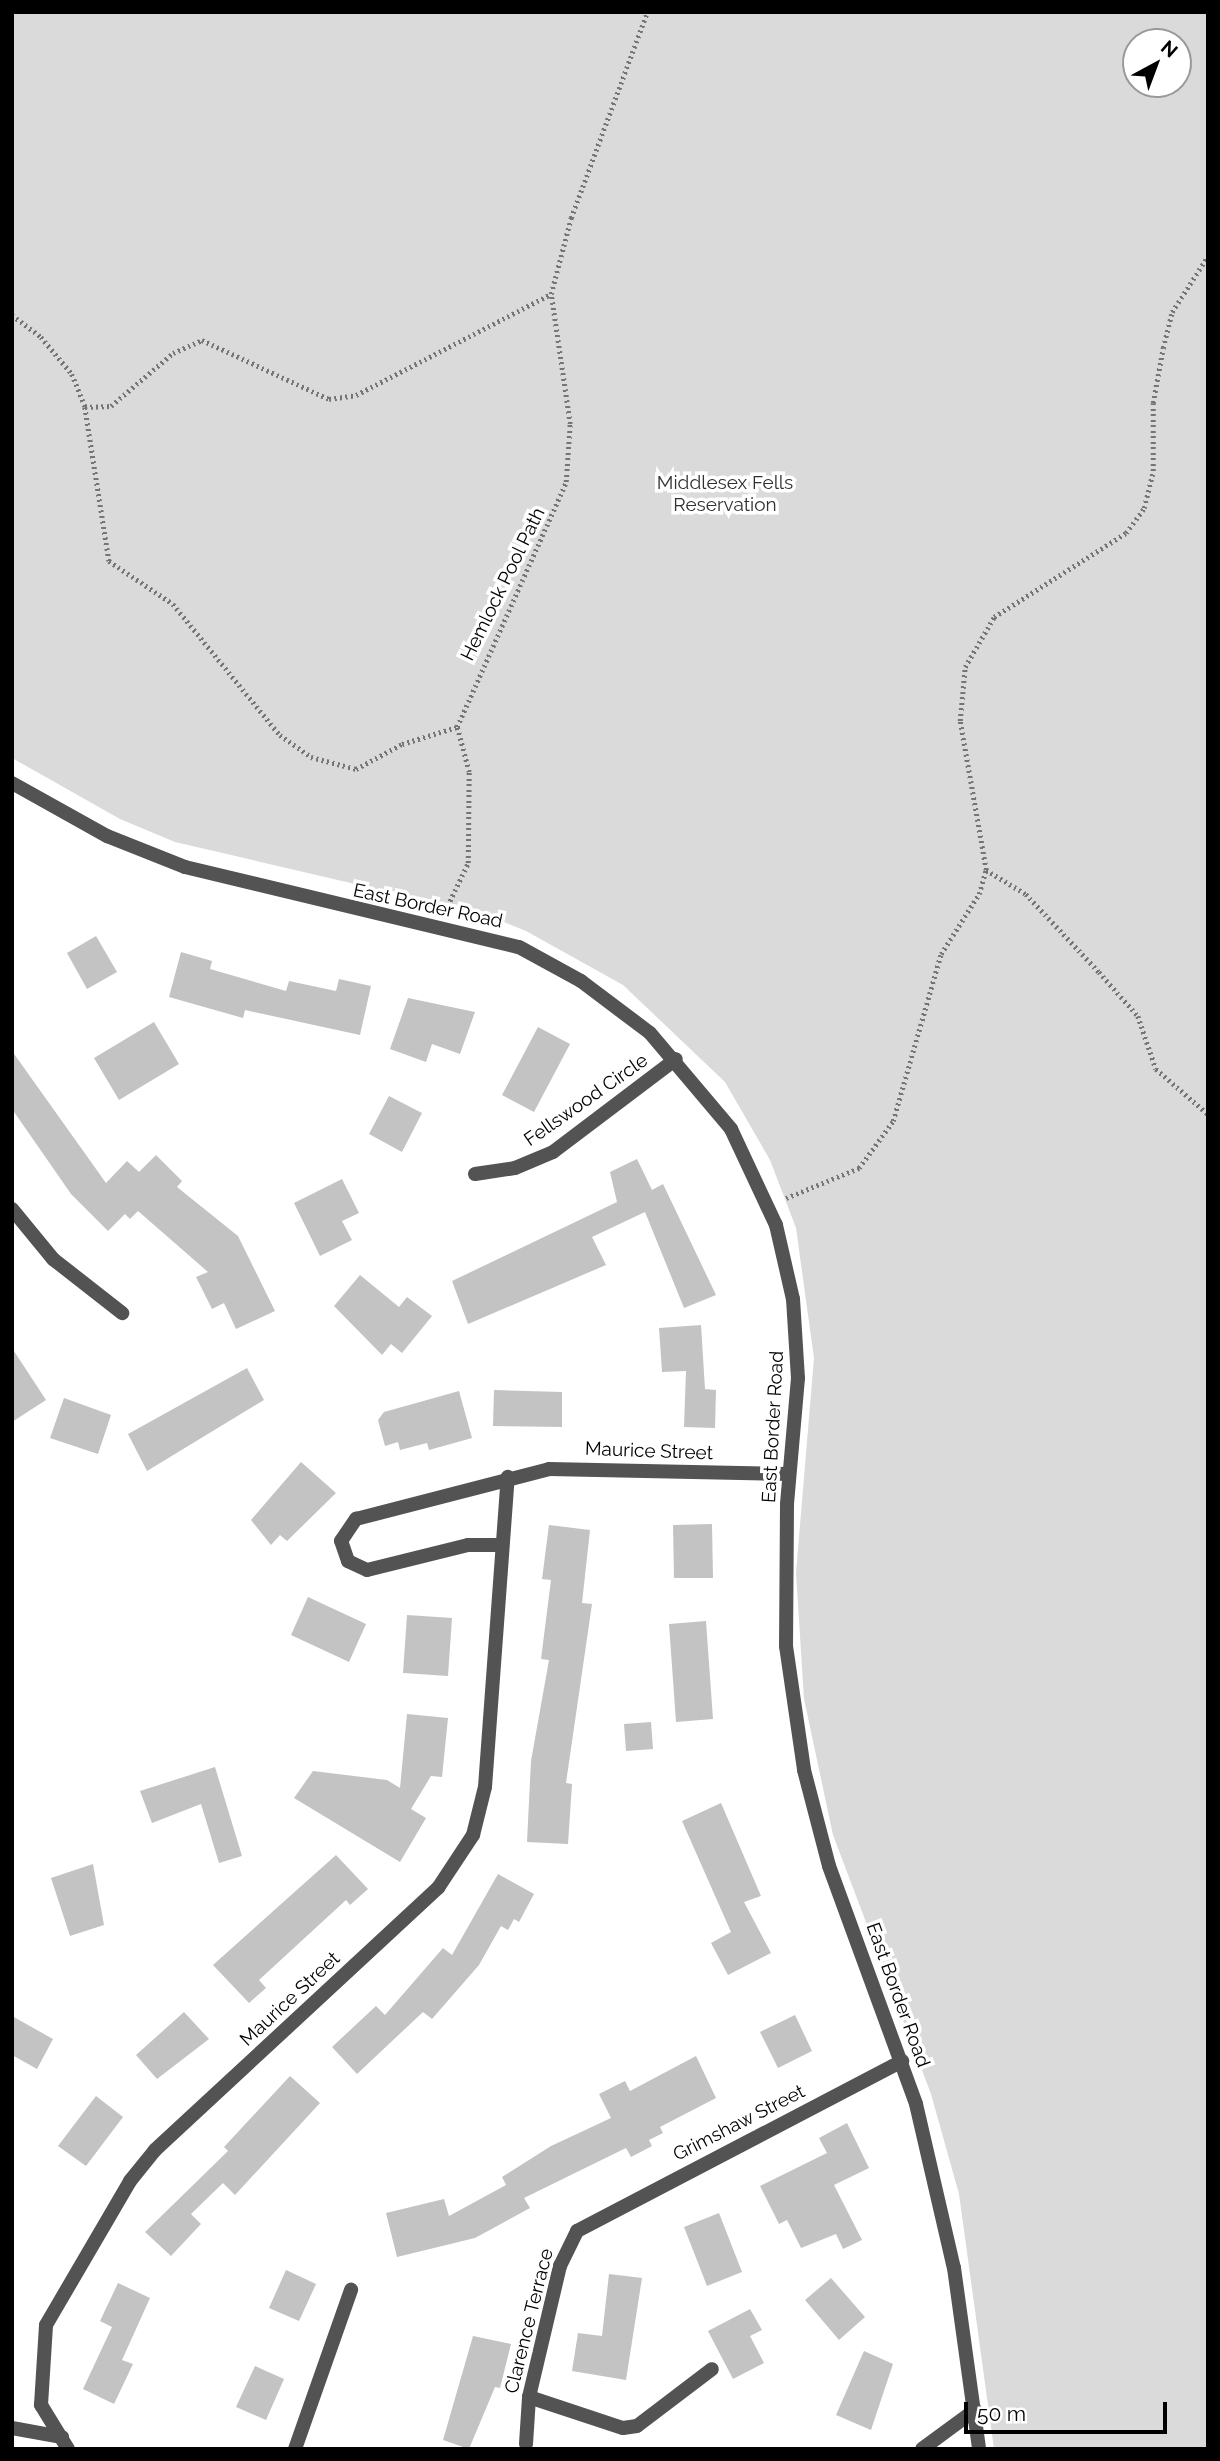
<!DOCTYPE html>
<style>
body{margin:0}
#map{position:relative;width:1220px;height:2461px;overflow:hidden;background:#fff;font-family:Raleway,sans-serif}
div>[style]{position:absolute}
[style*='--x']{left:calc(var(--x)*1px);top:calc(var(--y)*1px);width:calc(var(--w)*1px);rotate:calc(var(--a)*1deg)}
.green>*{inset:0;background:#dadada}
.building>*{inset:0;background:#c3c3c3}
.path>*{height:4.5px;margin-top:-2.25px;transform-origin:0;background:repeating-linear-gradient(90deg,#757575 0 2px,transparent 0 5.5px)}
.service>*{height:14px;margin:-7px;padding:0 7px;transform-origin:7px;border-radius:7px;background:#535353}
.minor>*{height:14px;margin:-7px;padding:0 7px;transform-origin:7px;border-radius:7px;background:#535353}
span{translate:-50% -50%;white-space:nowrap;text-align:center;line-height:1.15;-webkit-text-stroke:7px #fff;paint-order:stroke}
.park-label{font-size:19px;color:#313131}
.street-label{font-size:19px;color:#000}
.frame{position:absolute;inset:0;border:14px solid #000;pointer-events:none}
.north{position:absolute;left:1122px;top:28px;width:70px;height:70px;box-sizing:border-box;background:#fff;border:2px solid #999;border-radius:50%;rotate:41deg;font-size:19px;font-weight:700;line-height:28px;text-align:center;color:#000}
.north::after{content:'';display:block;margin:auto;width:24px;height:32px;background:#000;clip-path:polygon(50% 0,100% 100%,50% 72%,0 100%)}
.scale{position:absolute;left:964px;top:2402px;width:203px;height:32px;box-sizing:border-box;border:4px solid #000;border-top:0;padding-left:9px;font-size:21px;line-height:24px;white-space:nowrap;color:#000;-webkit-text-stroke:5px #fff;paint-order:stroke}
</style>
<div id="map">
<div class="green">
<i style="clip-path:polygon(evenodd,12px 12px,1208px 12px,1208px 2449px,994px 2449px,959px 2194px,931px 2094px,833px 1835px,804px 1699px,796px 1573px,814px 1358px,796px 1228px,770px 1160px,725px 1082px,623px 985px,526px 931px,484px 914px,175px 842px,120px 819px,12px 758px,12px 12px,1178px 42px,1178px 84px,1136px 84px,1136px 42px,1178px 42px)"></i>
</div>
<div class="building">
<i style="clip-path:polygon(96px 936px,117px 972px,87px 989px,67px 953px)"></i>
<i style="clip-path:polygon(181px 952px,212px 961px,210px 969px,286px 991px,289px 981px,336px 991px,339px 979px,371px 986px,360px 1035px,245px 1010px,243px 1018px,169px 997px)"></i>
<i style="clip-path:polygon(408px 998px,475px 1012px,460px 1054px,432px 1044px,426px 1062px,390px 1049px)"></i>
<i style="clip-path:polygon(154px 1022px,179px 1064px,119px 1100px,94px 1058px)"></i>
<i style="clip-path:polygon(538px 1027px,570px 1044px,534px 1112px,502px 1095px)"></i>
<i style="clip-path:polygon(12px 1051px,106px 1183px,127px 1161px,139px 1172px,156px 1155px,182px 1181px,177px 1187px,238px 1236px,275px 1311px,236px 1329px,224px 1303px,212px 1309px,196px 1277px,208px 1272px,138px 1211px,130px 1219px,125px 1214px,108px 1231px,71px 1194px,12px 1109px)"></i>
<i style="clip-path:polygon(389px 1096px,422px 1113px,402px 1152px,369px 1134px)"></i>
<i style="clip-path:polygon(637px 1159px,652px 1190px,663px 1184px,716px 1295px,684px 1308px,645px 1212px,592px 1237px,606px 1265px,468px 1324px,452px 1281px,617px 1202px,610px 1172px)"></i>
<i style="clip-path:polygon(342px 1179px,359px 1213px,342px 1221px,352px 1240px,320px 1256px,294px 1203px)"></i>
<i style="clip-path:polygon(360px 1275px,399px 1307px,407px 1297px,432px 1316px,402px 1353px,391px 1344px,382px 1355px,334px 1306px)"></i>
<i style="clip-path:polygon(701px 1325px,705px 1389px,716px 1390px,715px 1428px,684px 1427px,686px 1371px,662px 1372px,659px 1328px)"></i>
<i style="clip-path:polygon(12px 1348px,46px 1400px,12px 1422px)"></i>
<i style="clip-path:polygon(247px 1368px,264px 1400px,147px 1471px,128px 1434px)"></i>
<i style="clip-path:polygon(494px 1390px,562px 1392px,562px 1427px,493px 1426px)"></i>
<i style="clip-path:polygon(459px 1391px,472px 1438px,429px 1450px,427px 1443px,400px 1450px,398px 1442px,385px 1446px,378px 1420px,384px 1412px)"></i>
<i style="clip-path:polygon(64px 1398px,111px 1415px,98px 1454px,50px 1438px)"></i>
<i style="clip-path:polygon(301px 1462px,336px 1493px,287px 1541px,280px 1535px,271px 1545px,251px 1520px)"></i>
<i style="clip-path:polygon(712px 1524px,713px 1578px,674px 1578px,673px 1525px)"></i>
<i style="clip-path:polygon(549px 1525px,590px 1530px,582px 1603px,592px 1604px,566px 1783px,572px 1784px,568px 1844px,527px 1842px,531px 1761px,549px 1660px,541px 1659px,551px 1580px,542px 1579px)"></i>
<i style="clip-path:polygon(308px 1597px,366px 1624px,349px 1662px,291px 1635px)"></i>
<i style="clip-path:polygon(407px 1615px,452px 1618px,448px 1676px,403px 1673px)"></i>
<i style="clip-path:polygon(706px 1621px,713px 1719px,676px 1722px,669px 1624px)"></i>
<i style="clip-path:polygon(407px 1714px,448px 1718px,442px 1777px,431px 1776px,411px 1809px,426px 1818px,400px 1862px,294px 1798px,313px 1771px,387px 1780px,400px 1788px)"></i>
<i style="clip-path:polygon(651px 1722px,653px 1749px,626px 1751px,624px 1724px)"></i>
<i style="clip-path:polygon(215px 1767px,242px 1856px,219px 1863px,201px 1804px,152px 1823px,140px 1791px)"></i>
<i style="clip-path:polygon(721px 1803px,761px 1896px,744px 1902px,771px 1953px,728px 1975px,711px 1943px,731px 1932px,682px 1821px)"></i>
<i style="clip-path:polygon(336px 1855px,368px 1889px,350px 1905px,346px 1900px,259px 1980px,266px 1988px,249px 2003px,213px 1965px)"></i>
<i style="clip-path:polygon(93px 1864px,104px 1925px,70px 1936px,51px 1878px)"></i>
<i style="clip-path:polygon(498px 1874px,534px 1894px,519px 1922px,514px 1919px,508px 1930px,501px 1926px,479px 1965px,432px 2019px,423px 2012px,357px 2074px,332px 2047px,376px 2006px,385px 2015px,443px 1948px,452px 1955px)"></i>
<i style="clip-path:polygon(184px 2012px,209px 2039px,157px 2079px,136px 2055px)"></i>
<i style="clip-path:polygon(795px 2015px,812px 2051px,778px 2068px,760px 2032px)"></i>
<i style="clip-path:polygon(12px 2016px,53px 2039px,37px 2069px,12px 2055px)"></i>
<i style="clip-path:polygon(696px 2056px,716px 2098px,660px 2127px,663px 2133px,649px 2140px,652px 2146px,631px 2157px,626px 2148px,524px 2198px,530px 2208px,475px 2238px,397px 2257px,386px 2213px,444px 2199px,449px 2216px,506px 2185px,502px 2177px,551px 2146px,611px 2118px,599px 2094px,625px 2081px,630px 2091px)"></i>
<i style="clip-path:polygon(290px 2076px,320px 2103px,235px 2195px,223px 2183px,191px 2214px,201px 2224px,171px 2256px,145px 2232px,228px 2151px,224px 2147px)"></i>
<i style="clip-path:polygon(96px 2096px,123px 2117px,86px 2166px,58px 2146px)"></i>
<i style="clip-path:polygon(847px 2123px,869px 2168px,834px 2185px,862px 2240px,843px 2249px,836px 2234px,801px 2248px,787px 2220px,779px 2224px,760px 2186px,827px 2153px,819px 2138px)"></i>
<i style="clip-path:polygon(719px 2213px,742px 2272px,707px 2286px,684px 2227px)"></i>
<i style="clip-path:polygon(286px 2270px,316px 2284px,299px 2321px,269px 2308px)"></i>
<i style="clip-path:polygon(609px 2274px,642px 2278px,626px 2380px,572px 2371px,578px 2333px,602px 2336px)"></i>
<i style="clip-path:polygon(831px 2278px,865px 2317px,839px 2340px,805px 2300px)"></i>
<i style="clip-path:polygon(118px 2283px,150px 2298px,122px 2360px,133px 2364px,114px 2404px,83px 2389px,112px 2327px,100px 2321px)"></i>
<i style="clip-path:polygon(750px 2309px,762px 2330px,750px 2336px,764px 2363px,733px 2379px,708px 2331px)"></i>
<i style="clip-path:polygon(473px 2336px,511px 2344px,500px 2388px,495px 2387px,469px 2449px,443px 2440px)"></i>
<i style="clip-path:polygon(864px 2351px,893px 2364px,871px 2430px,836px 2415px)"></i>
<i style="clip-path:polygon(255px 2366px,284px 2379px,266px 2420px,236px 2407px)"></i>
</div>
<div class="path">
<i style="--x:12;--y:315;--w:36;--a:37"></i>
<i style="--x:41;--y:337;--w:48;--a:50"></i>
<i style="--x:72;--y:374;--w:35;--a:68"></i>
<i style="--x:85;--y:407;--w:26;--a:-2"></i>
<i style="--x:111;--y:406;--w:82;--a:-40.5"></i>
<i style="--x:173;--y:353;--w:32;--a:-24"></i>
<i style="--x:202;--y:340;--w:140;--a:24.9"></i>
<i style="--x:329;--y:399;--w:27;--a:-8"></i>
<i style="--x:356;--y:395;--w:220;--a:-27.4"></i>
<i style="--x:85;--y:407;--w:156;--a:81.1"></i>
<i style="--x:109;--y:561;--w:77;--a:33.9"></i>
<i style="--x:173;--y:604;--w:169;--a:50.8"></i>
<i style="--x:280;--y:735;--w:38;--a:35"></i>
<i style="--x:311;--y:757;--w:47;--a:14.9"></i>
<i style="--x:356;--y:769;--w:52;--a:-28.5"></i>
<i style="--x:402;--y:744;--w:58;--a:-17.2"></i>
<i style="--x:986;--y:870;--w:47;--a:31"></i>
<i style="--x:1026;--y:894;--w:107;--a:46.9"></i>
<i style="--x:1099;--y:972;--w:59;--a:48.4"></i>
<i style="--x:1138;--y:1016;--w:56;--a:71.2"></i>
<i style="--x:1156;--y:1069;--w:69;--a:40.9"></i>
<i style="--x:445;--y:911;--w:53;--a:-64.4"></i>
<i style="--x:468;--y:863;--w:91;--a:-89.4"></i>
<i style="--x:469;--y:772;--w:47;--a:-104.9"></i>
<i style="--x:457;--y:727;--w:268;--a:-66"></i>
<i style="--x:566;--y:482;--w:58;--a:-86.1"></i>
<i style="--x:570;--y:424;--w:131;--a:-98.3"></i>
<i style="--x:551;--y:294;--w:79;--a:-75.3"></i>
<i style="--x:571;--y:218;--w:220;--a:-69.7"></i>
<i style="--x:786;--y:1198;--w:79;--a:-22.3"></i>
<i style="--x:859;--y:1168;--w:58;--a:-54.1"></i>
<i style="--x:893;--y:1121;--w:174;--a:-74"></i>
<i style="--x:941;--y:954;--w:71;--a:-57.7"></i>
<i style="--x:979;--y:894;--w:25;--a:-74"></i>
<i style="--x:986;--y:870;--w:151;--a:-99.9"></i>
<i style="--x:960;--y:721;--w:54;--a:-84.7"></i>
<i style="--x:965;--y:667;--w:58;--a:-59.9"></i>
<i style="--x:994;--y:617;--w:156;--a:-32.5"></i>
<i style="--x:1126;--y:533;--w:31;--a:-54"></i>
<i style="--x:1144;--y:508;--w:38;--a:-76"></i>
<i style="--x:1153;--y:471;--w:68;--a:-90"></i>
<i style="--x:1153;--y:403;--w:56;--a:-79.7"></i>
<i style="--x:1163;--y:348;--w:37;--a:-76"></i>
<i style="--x:1172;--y:312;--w:67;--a:-57.3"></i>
</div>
<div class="service">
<i style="--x:529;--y:2397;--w:99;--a:18.3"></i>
<i style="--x:623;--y:2428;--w:14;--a:-8"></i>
<i style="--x:637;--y:2426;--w:94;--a:-37.2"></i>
</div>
<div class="minor">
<i style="--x:12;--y:783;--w:109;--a:29.2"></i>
<i style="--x:107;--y:836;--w:84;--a:21.7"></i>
<i style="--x:185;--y:867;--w:343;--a:13.5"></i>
<i style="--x:519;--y:947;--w:71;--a:28.7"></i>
<i style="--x:581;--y:981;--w:86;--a:37"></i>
<i style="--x:650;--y:1033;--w:126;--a:49.8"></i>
<i style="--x:731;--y:1129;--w:106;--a:64.9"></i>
<i style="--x:776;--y:1225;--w:76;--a:77.1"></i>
<i style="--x:793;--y:1299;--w:79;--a:86.4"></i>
<i style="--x:798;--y:1378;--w:127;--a:95"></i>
<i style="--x:787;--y:1505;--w:141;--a:90.4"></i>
<i style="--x:786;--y:1646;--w:125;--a:81.7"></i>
<i style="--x:804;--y:1770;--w:99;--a:75.4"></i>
<i style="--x:829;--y:1866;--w:253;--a:69.9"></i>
<i style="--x:916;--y:2104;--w:168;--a:77"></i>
<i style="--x:954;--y:2268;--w:183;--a:82.1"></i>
<i style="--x:475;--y:1174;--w:40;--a:-8.5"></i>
<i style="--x:515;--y:1168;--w:41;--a:-22.8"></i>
<i style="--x:553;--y:1152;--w:154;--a:-37.1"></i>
<i style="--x:12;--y:1209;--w:65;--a:50.6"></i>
<i style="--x:53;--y:1259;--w:88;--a:38"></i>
<i style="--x:502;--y:1545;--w:34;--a:180"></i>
<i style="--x:468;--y:1545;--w:104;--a:166.1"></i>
<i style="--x:367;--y:1570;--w:21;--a:-155"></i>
<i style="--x:348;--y:1561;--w:21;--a:-109"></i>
<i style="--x:341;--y:1541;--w:27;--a:-56"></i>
<i style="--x:356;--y:1519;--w:199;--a:-14.5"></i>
<i style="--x:549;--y:1469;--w:240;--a:1.2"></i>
<i style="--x:12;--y:2428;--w:51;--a:10.2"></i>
<i style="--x:526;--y:2444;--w:47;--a:-86.3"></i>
<i style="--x:529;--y:2397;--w:135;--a:-76.7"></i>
<i style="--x:560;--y:2266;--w:39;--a:-64"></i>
<i style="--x:577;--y:2231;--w:367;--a:-27.6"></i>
<i style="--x:68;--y:2449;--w:52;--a:-121.5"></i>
<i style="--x:41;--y:2405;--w:80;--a:-86.4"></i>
<i style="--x:46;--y:2325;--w:167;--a:-59.7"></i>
<i style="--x:130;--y:2181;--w:40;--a:-51"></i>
<i style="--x:155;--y:2150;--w:386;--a:-42.8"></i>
<i style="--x:438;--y:1888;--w:64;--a:-56.6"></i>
<i style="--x:473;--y:1835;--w:49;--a:-76"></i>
<i style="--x:485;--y:1787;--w:311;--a:-85.8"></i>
<i style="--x:295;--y:2449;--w:169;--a:-70.6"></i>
<i style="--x:922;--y:2449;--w:66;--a:-36.3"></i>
</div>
<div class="park-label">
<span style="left:725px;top:494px">Middlesex Fells<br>Reservation</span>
</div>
<div class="street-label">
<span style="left:503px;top:584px;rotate:-64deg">Hemlock Pool Path</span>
<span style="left:428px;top:906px;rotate:12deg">East Border Road</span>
<span style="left:586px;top:1100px;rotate:-35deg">Fellswood Circle</span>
<span style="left:773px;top:1427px;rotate:-87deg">East Border Road</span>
<span style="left:649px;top:1451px;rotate:2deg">Maurice Street</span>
<span style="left:898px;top:1995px;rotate:70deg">East Border Road</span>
<span style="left:290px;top:1999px;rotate:-43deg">Maurice Street</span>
<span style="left:739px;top:2123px;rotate:-27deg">Grimshaw Street</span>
<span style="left:529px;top:2321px;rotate:-76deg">Clarence Terrace</span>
</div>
<div class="frame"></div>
<div class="north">N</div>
<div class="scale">50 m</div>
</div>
